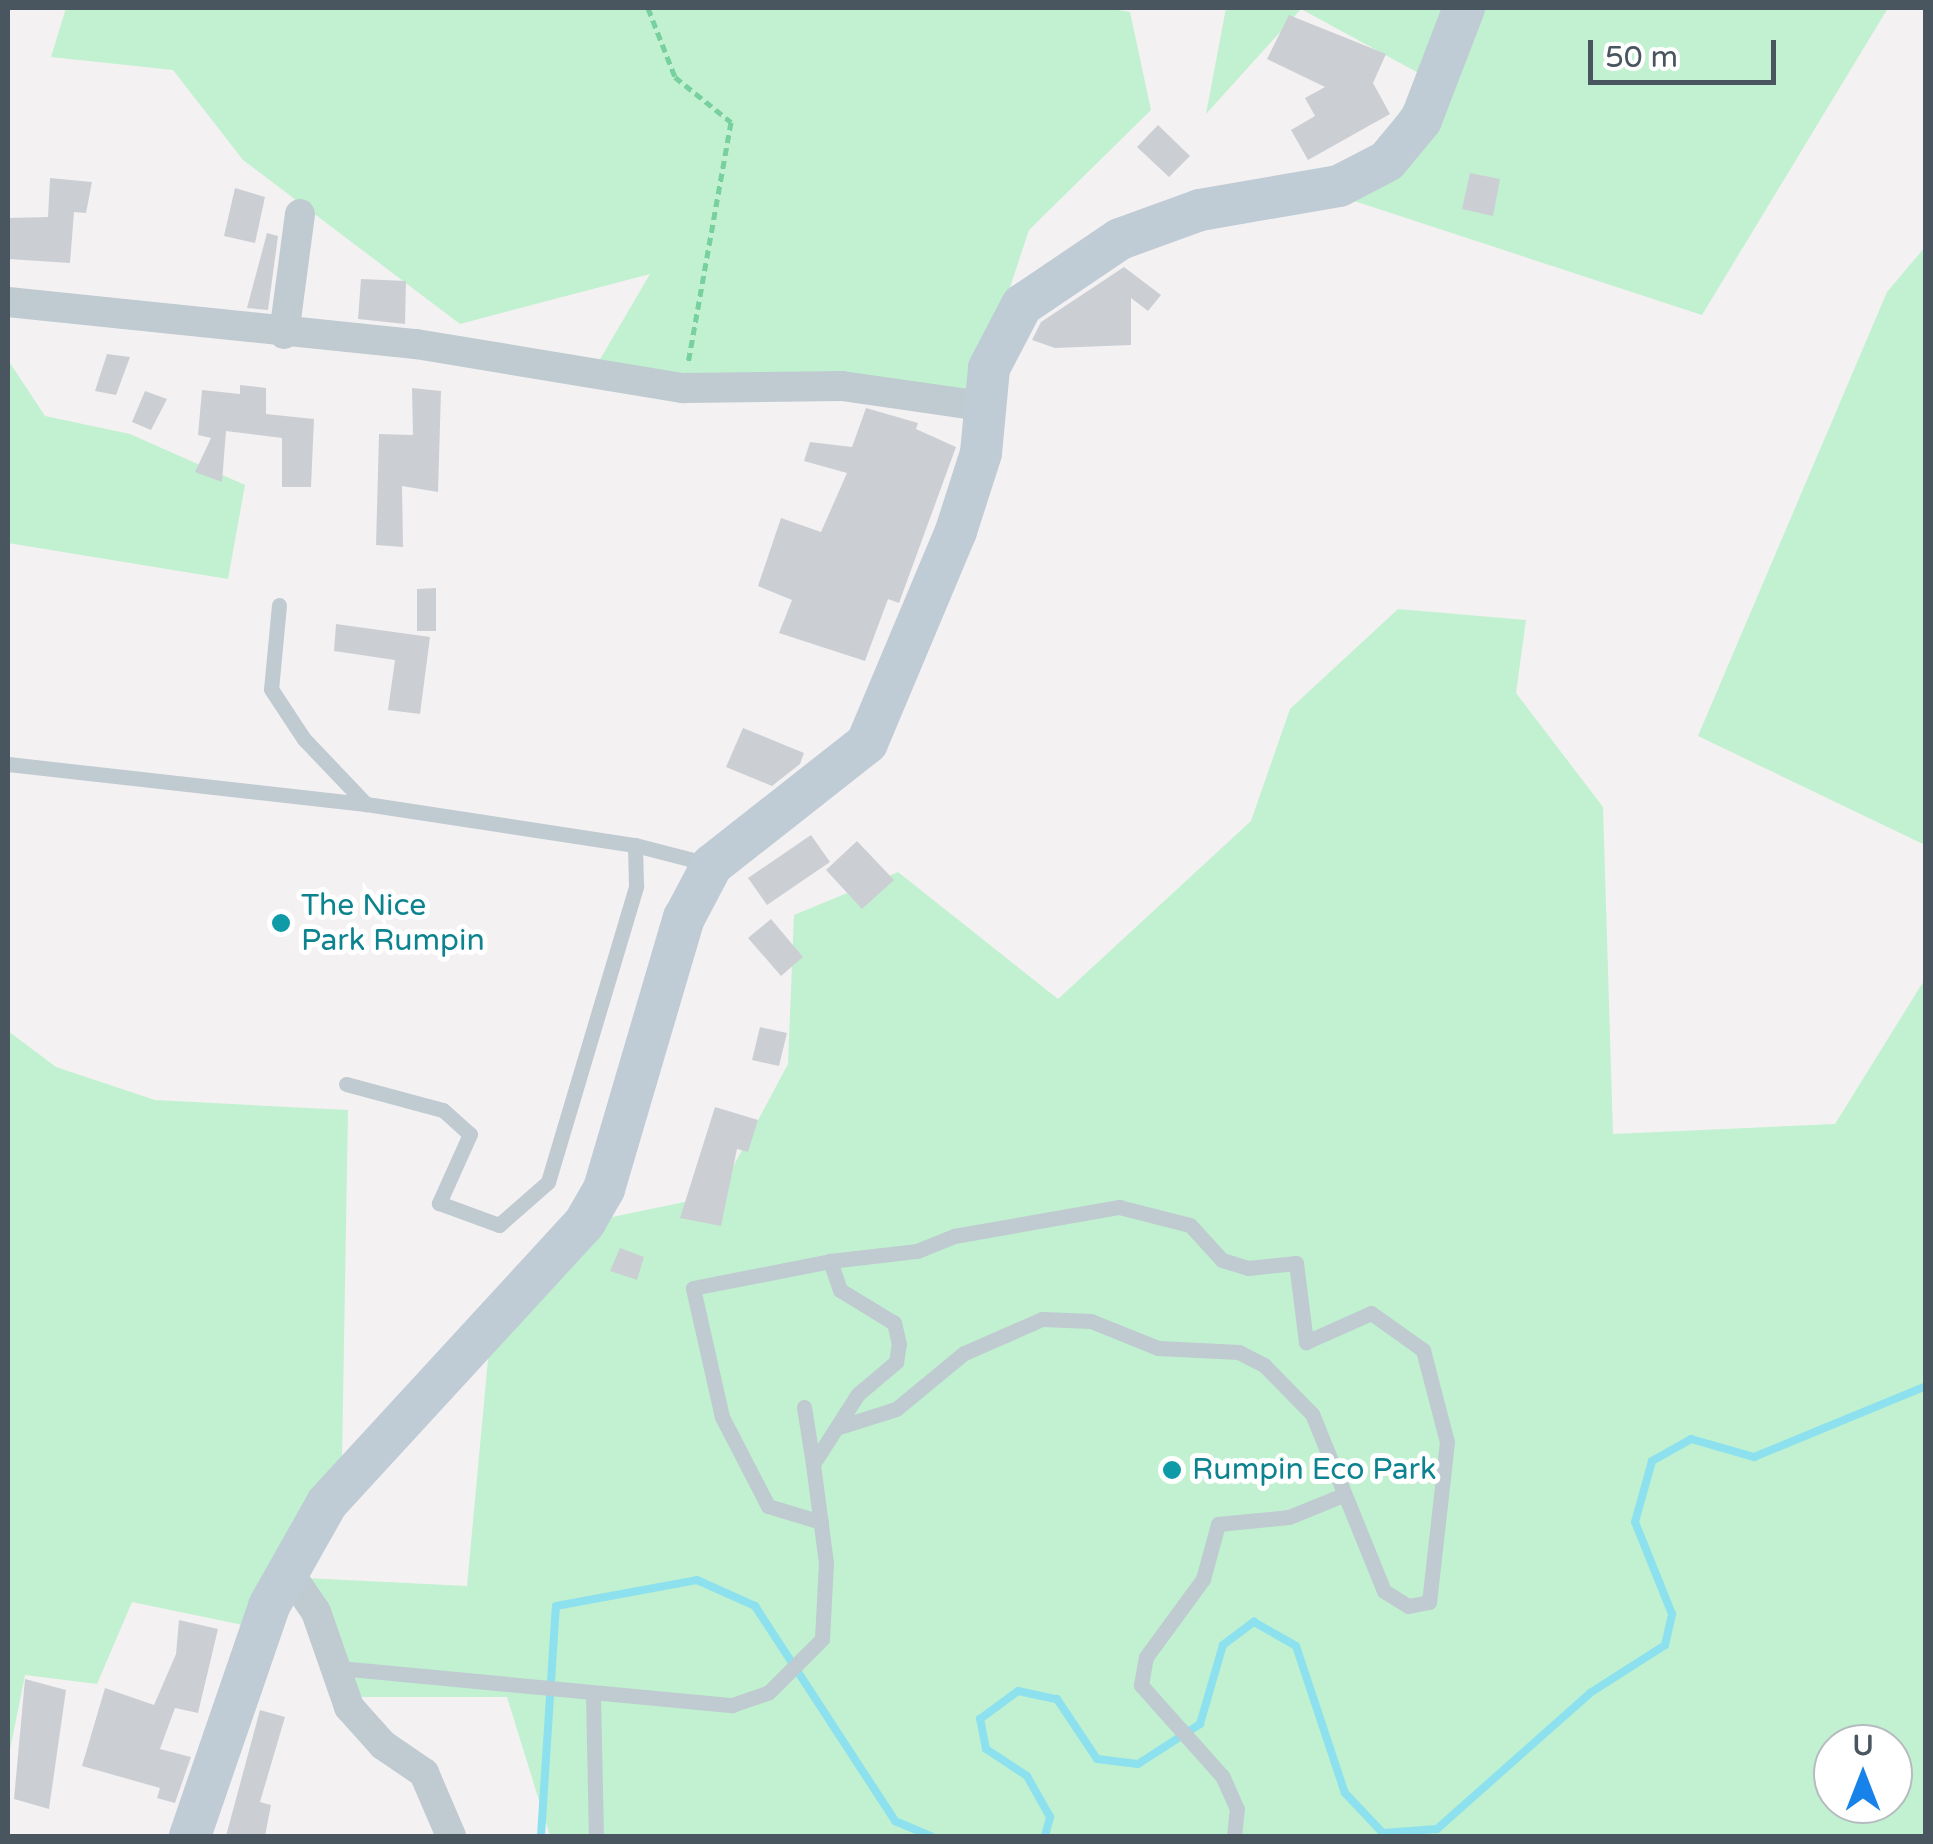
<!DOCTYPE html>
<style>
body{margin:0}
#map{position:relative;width:1933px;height:1844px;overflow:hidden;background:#f4f1f2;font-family:"Varela Round",sans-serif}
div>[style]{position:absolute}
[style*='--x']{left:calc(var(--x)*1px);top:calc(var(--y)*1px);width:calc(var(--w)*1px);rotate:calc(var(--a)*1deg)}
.green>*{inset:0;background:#c1f1d0}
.stream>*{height:8px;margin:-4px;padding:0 4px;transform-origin:4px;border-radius:4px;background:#8de1ee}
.building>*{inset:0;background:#cbcfd4}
.path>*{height:5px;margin-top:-2.5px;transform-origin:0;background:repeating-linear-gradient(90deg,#78d09e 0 8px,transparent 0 13px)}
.service>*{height:15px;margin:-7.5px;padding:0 7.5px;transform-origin:7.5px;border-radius:7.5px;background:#bfcad1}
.minor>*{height:30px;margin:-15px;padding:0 15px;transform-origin:15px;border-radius:15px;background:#bfcad1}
.secondary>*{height:42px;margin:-21px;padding:0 21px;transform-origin:21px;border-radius:21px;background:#bfcbd5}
.dots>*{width:28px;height:28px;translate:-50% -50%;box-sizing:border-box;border:5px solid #fff;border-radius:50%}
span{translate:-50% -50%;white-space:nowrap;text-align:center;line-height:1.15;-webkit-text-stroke:10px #fff;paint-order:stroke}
.culture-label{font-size:30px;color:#0d838f}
.left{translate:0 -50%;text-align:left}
.frame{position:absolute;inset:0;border:10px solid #495660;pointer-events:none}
.north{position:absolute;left:1813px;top:1724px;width:100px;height:100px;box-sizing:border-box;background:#fff;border:2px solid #b6bbbf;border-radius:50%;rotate:0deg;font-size:28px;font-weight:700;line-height:40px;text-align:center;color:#495660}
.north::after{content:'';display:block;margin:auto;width:35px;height:45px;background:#1782e9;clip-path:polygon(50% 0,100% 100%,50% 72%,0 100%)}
.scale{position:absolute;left:1588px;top:40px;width:188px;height:45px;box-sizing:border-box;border:5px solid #495660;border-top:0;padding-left:12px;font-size:30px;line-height:35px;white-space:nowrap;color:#495660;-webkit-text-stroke:8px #fff;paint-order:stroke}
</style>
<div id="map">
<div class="green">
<i style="clip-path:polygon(66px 8px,1104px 8px,1130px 12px,1151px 110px,1029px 230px,969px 411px,595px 368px,650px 274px,460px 324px,243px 160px,173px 70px,51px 57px)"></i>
<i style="clip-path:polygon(1226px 8px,1888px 8px,1702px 315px,1342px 197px,1424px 76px,1301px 9px,1206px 114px)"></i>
<i style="clip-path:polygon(1925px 247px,1925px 845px,1698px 736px,1887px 292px)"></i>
<i style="clip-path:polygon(8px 360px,45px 416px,130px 434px,245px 485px,228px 579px,8px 543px)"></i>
<i style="clip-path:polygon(evenodd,1398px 609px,1526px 620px,1516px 693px,1603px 807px,1613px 1134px,1835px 1124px,1925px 979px,1925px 1836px,550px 1836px,507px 1697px,346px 1697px,283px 1578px,257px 1628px,132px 1602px,97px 1684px,25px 1675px,8px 1760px,8px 1031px,56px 1067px,155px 1100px,348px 1110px,342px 1459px,284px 1577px,467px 1586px,492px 1316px,593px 1221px,718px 1195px,788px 1064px,794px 915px,898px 872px,1058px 999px,1251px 821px,1290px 709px,1398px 609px,1833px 1744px,1893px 1744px,1893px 1804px,1833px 1804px,1833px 1744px)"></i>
</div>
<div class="stream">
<i style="--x:541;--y:1836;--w:230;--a:-86.3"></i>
<i style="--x:556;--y:1606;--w:143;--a:-10.4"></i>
<i style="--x:697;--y:1580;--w:64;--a:24.1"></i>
<i style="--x:755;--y:1606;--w:257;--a:56.9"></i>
<i style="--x:895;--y:1821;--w:39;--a:23"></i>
<i style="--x:1045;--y:1836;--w:20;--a:-75"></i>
<i style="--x:1050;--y:1817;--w:47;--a:-119.3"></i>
<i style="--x:1027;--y:1776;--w:49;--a:-146.6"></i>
<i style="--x:986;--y:1749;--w:31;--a:-101"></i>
<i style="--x:980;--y:1719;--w:47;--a:-36.4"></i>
<i style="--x:1018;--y:1691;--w:40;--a:12"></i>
<i style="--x:1057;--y:1699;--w:72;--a:56.3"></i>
<i style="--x:1097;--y:1759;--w:41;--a:7"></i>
<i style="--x:1138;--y:1764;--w:74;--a:-32.8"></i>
<i style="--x:1200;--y:1724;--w:82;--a:-73.8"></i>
<i style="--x:1223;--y:1645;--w:39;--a:-37"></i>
<i style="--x:1254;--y:1622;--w:48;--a:29.7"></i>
<i style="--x:1296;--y:1646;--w:155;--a:71.6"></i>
<i style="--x:1345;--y:1793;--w:55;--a:46.5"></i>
<i style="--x:1383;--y:1833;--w:54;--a:-4.2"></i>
<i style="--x:1437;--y:1829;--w:205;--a:-41.6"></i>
<i style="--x:1590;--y:1693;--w:89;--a:-32.6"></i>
<i style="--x:1665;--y:1645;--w:32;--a:-77"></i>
<i style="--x:1672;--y:1614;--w:99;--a:-111.9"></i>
<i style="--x:1635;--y:1522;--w:63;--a:-74.4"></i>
<i style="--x:1652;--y:1461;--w:45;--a:-29.4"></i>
<i style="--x:1691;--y:1439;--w:66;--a:15.9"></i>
<i style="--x:1754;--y:1457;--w:186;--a:-22.4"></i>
</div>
<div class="building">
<i style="clip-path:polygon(1289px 15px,1386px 54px,1373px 83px,1390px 114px,1308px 160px,1291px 130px,1315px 116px,1305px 98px,1325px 87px,1267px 59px)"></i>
<i style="clip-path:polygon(1158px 125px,1190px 156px,1169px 177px,1137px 147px)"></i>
<i style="clip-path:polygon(1470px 173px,1500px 179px,1493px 216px,1462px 209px)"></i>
<i style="clip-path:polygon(50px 178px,92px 182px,86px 213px,74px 212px,70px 263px,8px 259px,8px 218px,48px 217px)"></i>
<i style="clip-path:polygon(235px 188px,265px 197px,255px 243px,224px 236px)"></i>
<i style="clip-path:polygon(267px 233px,278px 236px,268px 310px,247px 308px)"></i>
<i style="clip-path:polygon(1124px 267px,1161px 295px,1148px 311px,1131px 298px,1131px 345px,1055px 348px,1032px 340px,1041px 322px)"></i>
<i style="clip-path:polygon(361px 279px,406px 281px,405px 324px,358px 319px)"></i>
<i style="clip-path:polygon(107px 354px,130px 357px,116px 395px,95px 391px)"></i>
<i style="clip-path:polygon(240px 385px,266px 388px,266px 414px,314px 419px,311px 487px,282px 487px,282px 438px,226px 431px,222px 482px,195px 472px,211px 438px,198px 435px,202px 390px,240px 394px)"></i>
<i style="clip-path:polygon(412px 388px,441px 391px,438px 492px,402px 486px,403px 547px,376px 545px,379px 434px,413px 435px)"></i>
<i style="clip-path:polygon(145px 391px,167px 399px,151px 430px,132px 422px)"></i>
<i style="clip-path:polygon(866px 408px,918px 423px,916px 429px,956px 447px,899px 603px,888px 599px,865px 661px,779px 633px,792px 600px,758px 586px,781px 518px,821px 532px,847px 473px,804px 461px,810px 442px,852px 447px)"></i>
<i style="clip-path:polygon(436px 588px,436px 631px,417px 631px,417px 589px)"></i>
<i style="clip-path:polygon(336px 624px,430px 637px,420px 714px,388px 710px,395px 660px,334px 651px)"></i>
<i style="clip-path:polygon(743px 728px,804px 753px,800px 764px,772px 786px,726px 767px)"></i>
<i style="clip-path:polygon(811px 835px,830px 862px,767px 905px,748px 878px)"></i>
<i style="clip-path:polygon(857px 841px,894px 880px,862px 909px,826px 870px)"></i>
<i style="clip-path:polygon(771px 919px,803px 957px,781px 976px,748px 938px)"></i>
<i style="clip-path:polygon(760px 1027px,787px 1033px,779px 1066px,752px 1060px)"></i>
<i style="clip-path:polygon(715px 1107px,758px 1120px,748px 1152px,737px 1149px,721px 1226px,680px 1218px)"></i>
<i style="clip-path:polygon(620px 1248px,644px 1257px,637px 1280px,610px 1271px)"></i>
<i style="clip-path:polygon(179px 1620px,218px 1629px,198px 1713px,175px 1708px,160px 1749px,191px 1757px,175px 1803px,157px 1798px,160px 1788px,82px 1766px,105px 1688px,154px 1705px,176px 1654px)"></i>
<i style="clip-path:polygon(25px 1679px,66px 1690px,49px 1809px,14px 1799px)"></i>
<i style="clip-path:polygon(260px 1710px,285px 1717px,260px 1802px,271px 1805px,265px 1836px,226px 1836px)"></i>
</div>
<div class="path">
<i style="--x:648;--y:8;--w:74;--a:68.6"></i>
<i style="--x:675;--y:77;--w:72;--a:38.8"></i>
<i style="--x:731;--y:122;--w:245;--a:100.1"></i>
</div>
<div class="service">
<i style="--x:279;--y:605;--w:84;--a:95.4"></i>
<i style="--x:271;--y:689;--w:60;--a:56.6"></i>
<i style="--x:304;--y:739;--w:90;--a:46.4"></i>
<i style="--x:8;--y:764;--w:360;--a:6.4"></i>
<i style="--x:366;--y:804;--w:272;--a:8.7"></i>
<i style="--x:635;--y:845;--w:76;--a:14.4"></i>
<i style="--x:346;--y:1084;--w:100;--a:15"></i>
<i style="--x:443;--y:1110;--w:36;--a:42"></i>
<i style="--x:470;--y:1134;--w:76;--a:114.2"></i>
<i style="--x:439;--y:1203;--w:64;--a:20.1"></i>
<i style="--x:499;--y:1225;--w:65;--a:-41.3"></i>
<i style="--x:548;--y:1182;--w:309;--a:-73.4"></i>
<i style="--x:636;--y:886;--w:41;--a:-91.4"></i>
<i style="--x:804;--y:1407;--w:58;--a:81"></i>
<i style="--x:821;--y:1522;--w:55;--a:-163.2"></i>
<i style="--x:768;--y:1506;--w:100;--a:-117.3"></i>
<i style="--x:722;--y:1417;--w:132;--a:-102.7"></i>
<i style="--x:693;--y:1288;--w:140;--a:-11.1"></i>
<i style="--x:339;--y:1668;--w:395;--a:5.4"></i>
<i style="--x:732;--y:1705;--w:39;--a:-19"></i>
<i style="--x:769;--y:1692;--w:75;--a:-45"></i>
<i style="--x:822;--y:1639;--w:76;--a:-87"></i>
<i style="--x:826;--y:1563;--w:100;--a:-97.5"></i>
<i style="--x:813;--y:1464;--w:83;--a:-57.3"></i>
<i style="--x:858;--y:1394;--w:50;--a:-40.1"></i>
<i style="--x:896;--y:1362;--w:18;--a:-81"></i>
<i style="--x:899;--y:1344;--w:22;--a:-103"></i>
<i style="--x:894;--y:1323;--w:63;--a:-148.6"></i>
<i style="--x:840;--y:1290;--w:31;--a:-109"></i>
<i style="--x:830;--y:1261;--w:88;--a:-6.6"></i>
<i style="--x:917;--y:1251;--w:40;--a:-22"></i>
<i style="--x:954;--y:1236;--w:168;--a:-10"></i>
<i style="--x:1119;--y:1207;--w:73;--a:14.2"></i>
<i style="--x:1190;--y:1225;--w:47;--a:47.6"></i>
<i style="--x:1222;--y:1260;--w:27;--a:17"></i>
<i style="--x:1248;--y:1268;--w:48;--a:-5.9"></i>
<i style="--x:1296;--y:1263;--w:80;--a:82.8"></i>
<i style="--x:1306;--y:1342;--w:71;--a:-24"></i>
<i style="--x:1371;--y:1313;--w:64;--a:35.4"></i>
<i style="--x:1423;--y:1350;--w:95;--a:75.4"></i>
<i style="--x:1447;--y:1442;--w:161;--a:96.4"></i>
<i style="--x:1429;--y:1602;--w:21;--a:169"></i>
<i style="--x:1408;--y:1606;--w:28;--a:-148"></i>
<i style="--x:1384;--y:1591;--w:191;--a:-112.1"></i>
<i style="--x:1312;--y:1414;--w:69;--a:-134.4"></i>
<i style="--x:1264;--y:1365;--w:28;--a:-153"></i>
<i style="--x:1239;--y:1352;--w:81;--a:-177.2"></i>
<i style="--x:1158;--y:1348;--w:72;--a:-158.1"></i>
<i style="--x:1091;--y:1321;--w:49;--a:-177.7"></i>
<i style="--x:1042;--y:1319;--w:85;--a:156.4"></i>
<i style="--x:964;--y:1353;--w:88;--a:140.5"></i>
<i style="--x:896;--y:1409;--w:60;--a:162.5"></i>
<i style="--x:593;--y:1695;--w:141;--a:88.8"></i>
<i style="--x:1234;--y:1836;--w:27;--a:-84"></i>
<i style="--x:1237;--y:1809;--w:36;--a:-114"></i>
<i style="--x:1222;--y:1776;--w:122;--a:-131.7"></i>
<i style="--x:1141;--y:1685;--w:28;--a:-80"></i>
<i style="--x:1146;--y:1657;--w:97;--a:-53.8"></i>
<i style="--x:1203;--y:1579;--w:57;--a:-74.7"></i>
<i style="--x:1218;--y:1524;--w:71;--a:-5.6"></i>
<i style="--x:1289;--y:1517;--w:58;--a:-22.2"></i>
</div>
<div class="minor">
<i style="--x:8;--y:302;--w:410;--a:5.9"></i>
<i style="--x:416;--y:344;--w:271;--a:9.4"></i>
<i style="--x:683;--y:388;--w:159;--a:-0.7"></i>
<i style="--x:842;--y:386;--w:140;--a:8.2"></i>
<i style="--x:284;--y:334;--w:121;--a:-82.4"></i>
<i style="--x:286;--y:1568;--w:53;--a:55.7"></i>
<i style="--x:316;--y:1612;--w:101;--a:70.8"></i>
<i style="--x:349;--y:1707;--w:51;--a:48.2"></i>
<i style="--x:383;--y:1745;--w:50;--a:34.3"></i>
<i style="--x:424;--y:1773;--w:69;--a:66.8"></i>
</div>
<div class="secondary">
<i style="--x:190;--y:1836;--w:243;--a:-71"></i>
<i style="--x:269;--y:1606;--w:118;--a:-60.6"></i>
<i style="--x:327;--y:1503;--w:381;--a:-47.4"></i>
<i style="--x:585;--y:1222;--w:38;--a:-60"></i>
<i style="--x:604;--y:1189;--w:283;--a:-73.6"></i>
<i style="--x:684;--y:918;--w:60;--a:-62.2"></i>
<i style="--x:712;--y:865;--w:197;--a:-38.2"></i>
<i style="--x:867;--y:743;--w:230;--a:-67.2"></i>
<i style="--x:956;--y:531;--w:82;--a:-72.2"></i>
<i style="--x:981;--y:453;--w:85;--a:-84.6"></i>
<i style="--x:989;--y:368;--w:71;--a:-62.4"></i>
<i style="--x:1022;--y:305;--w:118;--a:-34"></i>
<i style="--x:1120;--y:239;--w:85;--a:-19.9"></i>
<i style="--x:1200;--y:210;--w:141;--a:-9.8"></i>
<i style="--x:1339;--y:186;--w:54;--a:-27.5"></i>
<i style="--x:1387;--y:161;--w:53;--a:-50.3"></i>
<i style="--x:1421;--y:120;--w:120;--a:-69"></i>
</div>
<div class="dots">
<i style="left:281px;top:923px;background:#0f9aa8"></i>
<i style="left:1172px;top:1470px;background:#0f9aa8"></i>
</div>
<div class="culture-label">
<span class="left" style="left:301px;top:923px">The Nice<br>Park Rumpin</span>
<span class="left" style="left:1192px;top:1470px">Rumpin Eco Park</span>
</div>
<div class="frame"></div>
<div class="north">U</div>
<div class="scale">50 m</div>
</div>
